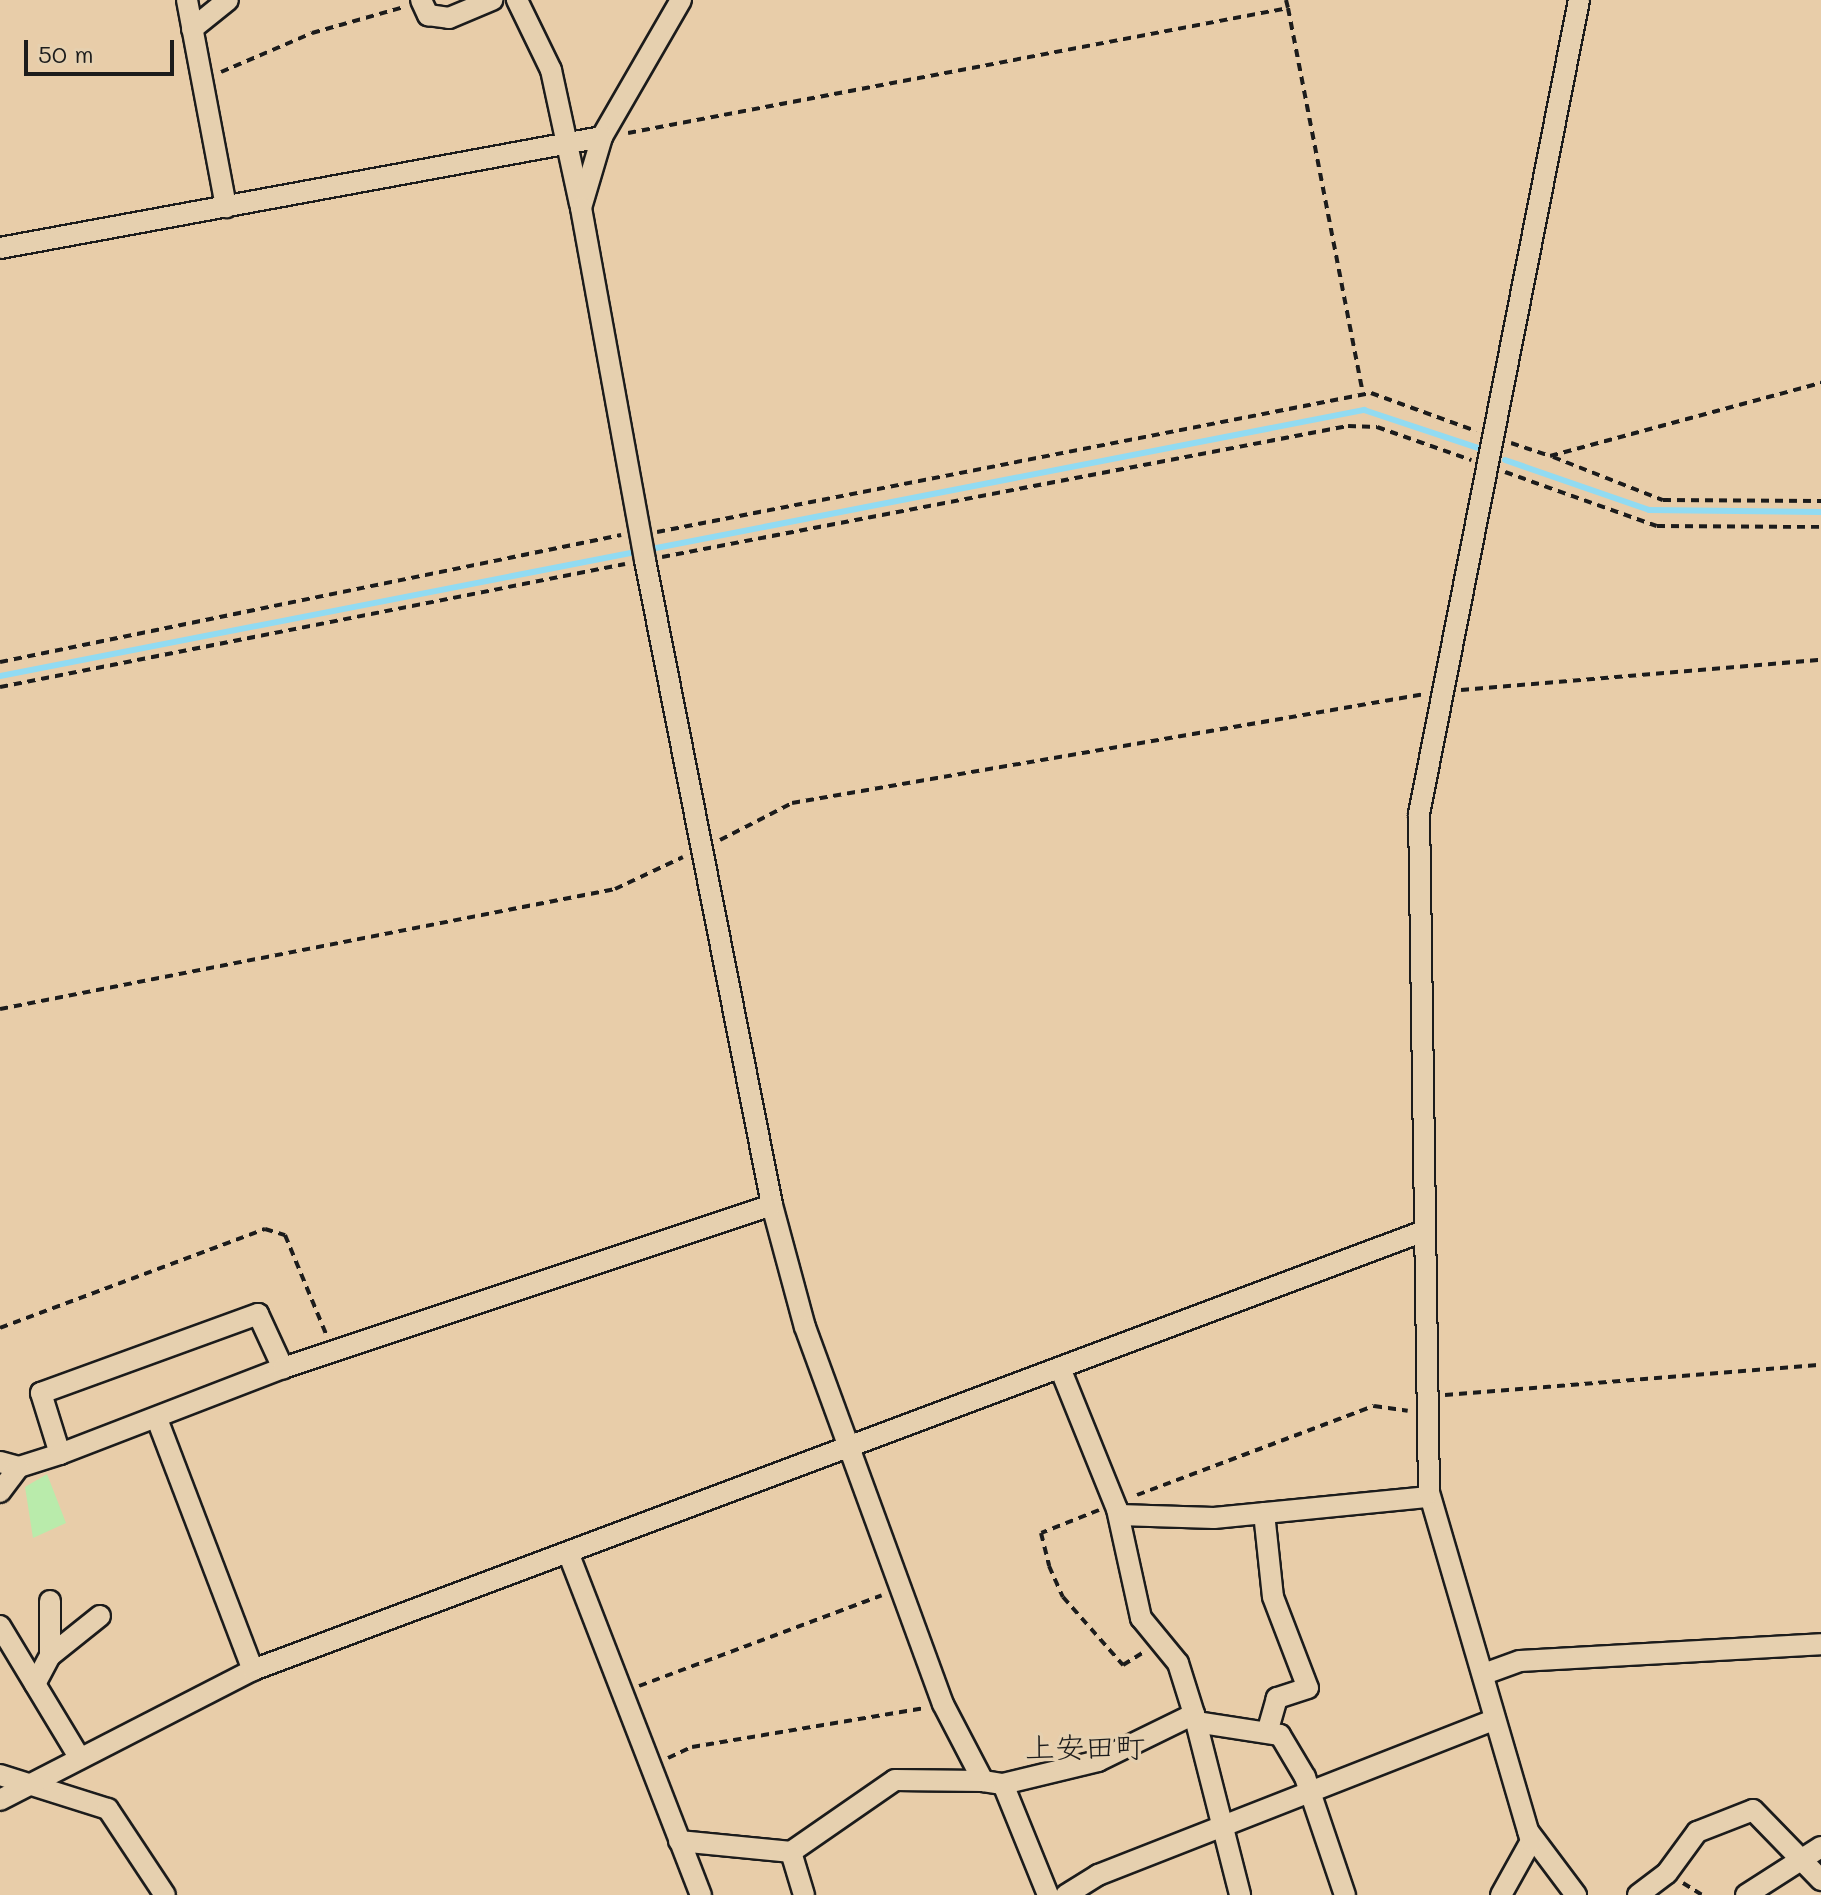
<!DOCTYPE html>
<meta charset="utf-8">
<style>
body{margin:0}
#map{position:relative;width:1821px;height:1895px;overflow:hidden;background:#e8cda9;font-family:Mali,"Klee One",sans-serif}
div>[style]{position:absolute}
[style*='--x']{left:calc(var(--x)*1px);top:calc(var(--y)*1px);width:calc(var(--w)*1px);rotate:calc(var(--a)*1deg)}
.green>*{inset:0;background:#b9ebab}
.stream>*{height:6px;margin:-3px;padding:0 3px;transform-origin:3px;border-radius:3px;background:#91dbf2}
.path>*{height:4px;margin-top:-2px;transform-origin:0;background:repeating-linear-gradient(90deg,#1c1c1c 0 8px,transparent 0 14px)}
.roads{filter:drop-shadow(2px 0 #1c1c1c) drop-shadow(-2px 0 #1c1c1c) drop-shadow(0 2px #1c1c1c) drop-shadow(0 -2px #1c1c1c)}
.minor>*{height:20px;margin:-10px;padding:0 10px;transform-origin:10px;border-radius:10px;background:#e6d0af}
span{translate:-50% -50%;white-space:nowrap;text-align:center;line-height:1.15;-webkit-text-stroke:7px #e6d0af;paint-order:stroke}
.quarter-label{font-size:30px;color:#1c1c1c}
.scale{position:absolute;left:24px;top:40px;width:150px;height:36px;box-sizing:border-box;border:4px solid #1c1c1c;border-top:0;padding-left:10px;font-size:24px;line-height:28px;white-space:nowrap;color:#1c1c1c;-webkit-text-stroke:6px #e6d0af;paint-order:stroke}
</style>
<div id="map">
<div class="green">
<i style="clip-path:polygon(47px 1474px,66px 1523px,33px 1538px,25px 1487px)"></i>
</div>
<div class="stream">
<i style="--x:1505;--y:460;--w:152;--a:19.1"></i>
<i style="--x:1649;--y:510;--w:172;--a:0.7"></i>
<i style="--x:0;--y:676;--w:1390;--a:-11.04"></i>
<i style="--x:1364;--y:410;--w:120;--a:18.4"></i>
</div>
<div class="path">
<i style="--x:1286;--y:0;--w:8;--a:76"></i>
<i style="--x:221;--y:72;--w:99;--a:-23.2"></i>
<i style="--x:312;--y:33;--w:96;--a:-15.8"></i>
<i style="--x:628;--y:133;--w:672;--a:-10.72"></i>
<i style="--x:1288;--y:8;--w:393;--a:79"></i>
<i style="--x:1511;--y:443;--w:41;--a:18.4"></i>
<i style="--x:1550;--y:456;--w:281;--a:-15.1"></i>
<i style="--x:1553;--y:457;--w:118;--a:21.4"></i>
<i style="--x:1663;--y:500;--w:158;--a:0.4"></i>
<i style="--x:1505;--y:472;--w:161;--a:19.6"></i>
<i style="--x:1657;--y:526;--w:164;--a:0.3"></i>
<i style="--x:657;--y:532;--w:727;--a:-11.02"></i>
<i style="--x:1371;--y:393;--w:112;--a:19.9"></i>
<i style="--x:662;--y:557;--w:698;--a:-10.81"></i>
<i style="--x:1348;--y:426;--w:29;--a:2"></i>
<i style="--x:1377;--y:427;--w:100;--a:19.3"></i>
<i style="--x:0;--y:662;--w:634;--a:-11.56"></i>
<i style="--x:0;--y:687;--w:637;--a:-11.13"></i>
<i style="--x:1461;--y:690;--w:361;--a:-4.8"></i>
<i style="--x:720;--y:840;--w:81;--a:-27.2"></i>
<i style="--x:792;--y:803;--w:642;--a:-9.77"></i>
<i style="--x:0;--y:1009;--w:627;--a:-11.04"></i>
<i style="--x:615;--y:889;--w:75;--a:-25.2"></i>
<i style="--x:0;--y:1328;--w:283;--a:-20.5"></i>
<i style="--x:265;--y:1229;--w:21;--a:17"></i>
<i style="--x:285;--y:1235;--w:107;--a:67.5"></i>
<i style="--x:1445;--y:1395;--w:377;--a:-4.6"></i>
<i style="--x:1137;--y:1495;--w:253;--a:-20.6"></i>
<i style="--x:1374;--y:1406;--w:34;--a:8"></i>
<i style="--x:1099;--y:1510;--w:62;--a:158.4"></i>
<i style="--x:1041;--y:1533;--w:34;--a:76"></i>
<i style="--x:1049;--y:1566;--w:34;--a:66"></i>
<i style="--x:1063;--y:1597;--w:91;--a:48.6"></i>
<i style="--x:1123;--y:1665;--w:26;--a:-32"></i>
<i style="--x:639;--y:1686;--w:259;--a:-20.5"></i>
<i style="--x:668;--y:1758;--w:26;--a:-25"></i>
<i style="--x:692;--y:1747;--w:236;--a:-9.5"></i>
<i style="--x:1683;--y:1883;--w:22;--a:32"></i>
</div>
<div class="roads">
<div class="minor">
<i style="--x:187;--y:0;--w:211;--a:79.3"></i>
<i style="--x:421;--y:0;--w:17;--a:65"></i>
<i style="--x:428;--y:15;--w:21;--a:8"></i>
<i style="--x:449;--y:18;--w:47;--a:-22.7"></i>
<i style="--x:517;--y:0;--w:78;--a:64.1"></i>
<i style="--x:551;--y:70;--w:137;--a:77.8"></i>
<i style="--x:681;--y:0;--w:158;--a:120"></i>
<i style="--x:602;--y:137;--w:74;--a:106.5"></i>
<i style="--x:581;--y:208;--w:358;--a:79.7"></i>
<i style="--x:645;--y:560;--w:657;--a:78.86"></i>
<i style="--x:772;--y:1205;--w:126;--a:74.9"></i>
<i style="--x:805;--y:1327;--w:401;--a:69.9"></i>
<i style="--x:943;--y:1704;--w:87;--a:62.5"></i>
<i style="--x:983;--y:1781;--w:20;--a:9"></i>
<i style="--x:1003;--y:1784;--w:120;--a:67.9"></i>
<i style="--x:192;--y:29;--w:46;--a:-38.9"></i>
<i style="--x:0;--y:248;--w:612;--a:-10.45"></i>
<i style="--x:1060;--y:1368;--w:152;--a:68"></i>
<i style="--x:1117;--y:1509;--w:112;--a:77.6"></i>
<i style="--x:1141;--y:1618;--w:58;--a:50.6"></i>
<i style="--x:1178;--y:1663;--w:53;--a:72.6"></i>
<i style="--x:157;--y:1419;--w:269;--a:69.1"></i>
<i style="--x:60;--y:1454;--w:64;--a:-107.3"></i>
<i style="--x:41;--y:1393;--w:231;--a:-20"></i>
<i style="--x:258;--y:1314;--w:60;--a:65.2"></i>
<i style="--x:0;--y:1462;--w:20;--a:15"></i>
<i style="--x:19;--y:1467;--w:43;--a:-17.6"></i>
<i style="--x:60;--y:1454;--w:239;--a:-21.1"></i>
<i style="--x:283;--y:1368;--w:515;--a:-18.43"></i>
<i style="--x:0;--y:1492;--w:31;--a:-53"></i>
<i style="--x:1264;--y:1513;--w:84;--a:83.9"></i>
<i style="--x:1273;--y:1597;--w:97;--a:69"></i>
<i style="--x:1308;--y:1688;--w:33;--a:162"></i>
<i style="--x:1277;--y:1698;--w:32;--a:106"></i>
<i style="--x:1119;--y:1515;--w:95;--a:1.8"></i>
<i style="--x:1214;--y:1518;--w:216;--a:-5.6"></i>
<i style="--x:569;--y:1555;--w:365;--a:68.8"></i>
<i style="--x:0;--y:1626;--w:153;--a:58.9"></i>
<i style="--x:50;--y:1656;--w:55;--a:-90"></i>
<i style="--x:1484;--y:1674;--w:38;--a:-20"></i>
<i style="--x:1520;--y:1661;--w:301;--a:-3.2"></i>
<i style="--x:35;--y:1684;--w:32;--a:-62"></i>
<i style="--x:50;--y:1656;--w:64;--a:-38.7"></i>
<i style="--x:1196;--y:1722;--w:85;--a:8.8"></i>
<i style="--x:1280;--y:1735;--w:49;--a:59.2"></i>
<i style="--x:1305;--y:1777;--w:125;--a:71.3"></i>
<i style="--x:0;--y:1775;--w:113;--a:17.5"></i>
<i style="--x:108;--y:1809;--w:103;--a:56.5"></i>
<i style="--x:1003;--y:1784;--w:98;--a:-13.6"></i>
<i style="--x:1098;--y:1761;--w:107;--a:-26.1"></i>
<i style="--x:1194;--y:1714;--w:187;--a:75.7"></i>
<i style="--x:0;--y:1800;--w:284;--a:-27.2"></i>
<i style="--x:253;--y:1670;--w:1251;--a:-20.55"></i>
<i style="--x:1528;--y:1831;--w:80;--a:53.1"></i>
<i style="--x:679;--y:1841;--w:113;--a:5.6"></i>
<i style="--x:791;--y:1852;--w:126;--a:-34.7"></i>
<i style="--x:895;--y:1780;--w:88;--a:0.7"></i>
<i style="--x:791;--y:1852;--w:45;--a:73.2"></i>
<i style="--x:1066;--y:1895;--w:38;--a:-32"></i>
<i style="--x:1098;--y:1875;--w:424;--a:-21.4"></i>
<i style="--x:1501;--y:1895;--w:62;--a:-60.9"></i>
<i style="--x:1531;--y:1841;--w:363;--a:-106.3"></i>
<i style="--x:1429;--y:1493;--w:679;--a:-90.84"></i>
<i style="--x:1419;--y:814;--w:830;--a:-78.88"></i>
<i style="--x:1638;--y:1895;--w:36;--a:-37"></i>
<i style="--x:1667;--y:1873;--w:51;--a:-53.8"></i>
<i style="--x:1697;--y:1832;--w:60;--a:-21.4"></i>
<i style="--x:1753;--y:1810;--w:98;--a:45.8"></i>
<i style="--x:1746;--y:1895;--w:89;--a:-32.6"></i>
</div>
</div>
<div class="quarter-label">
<span style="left:1085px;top:1746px">上安田町</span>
</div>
<div class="scale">50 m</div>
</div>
